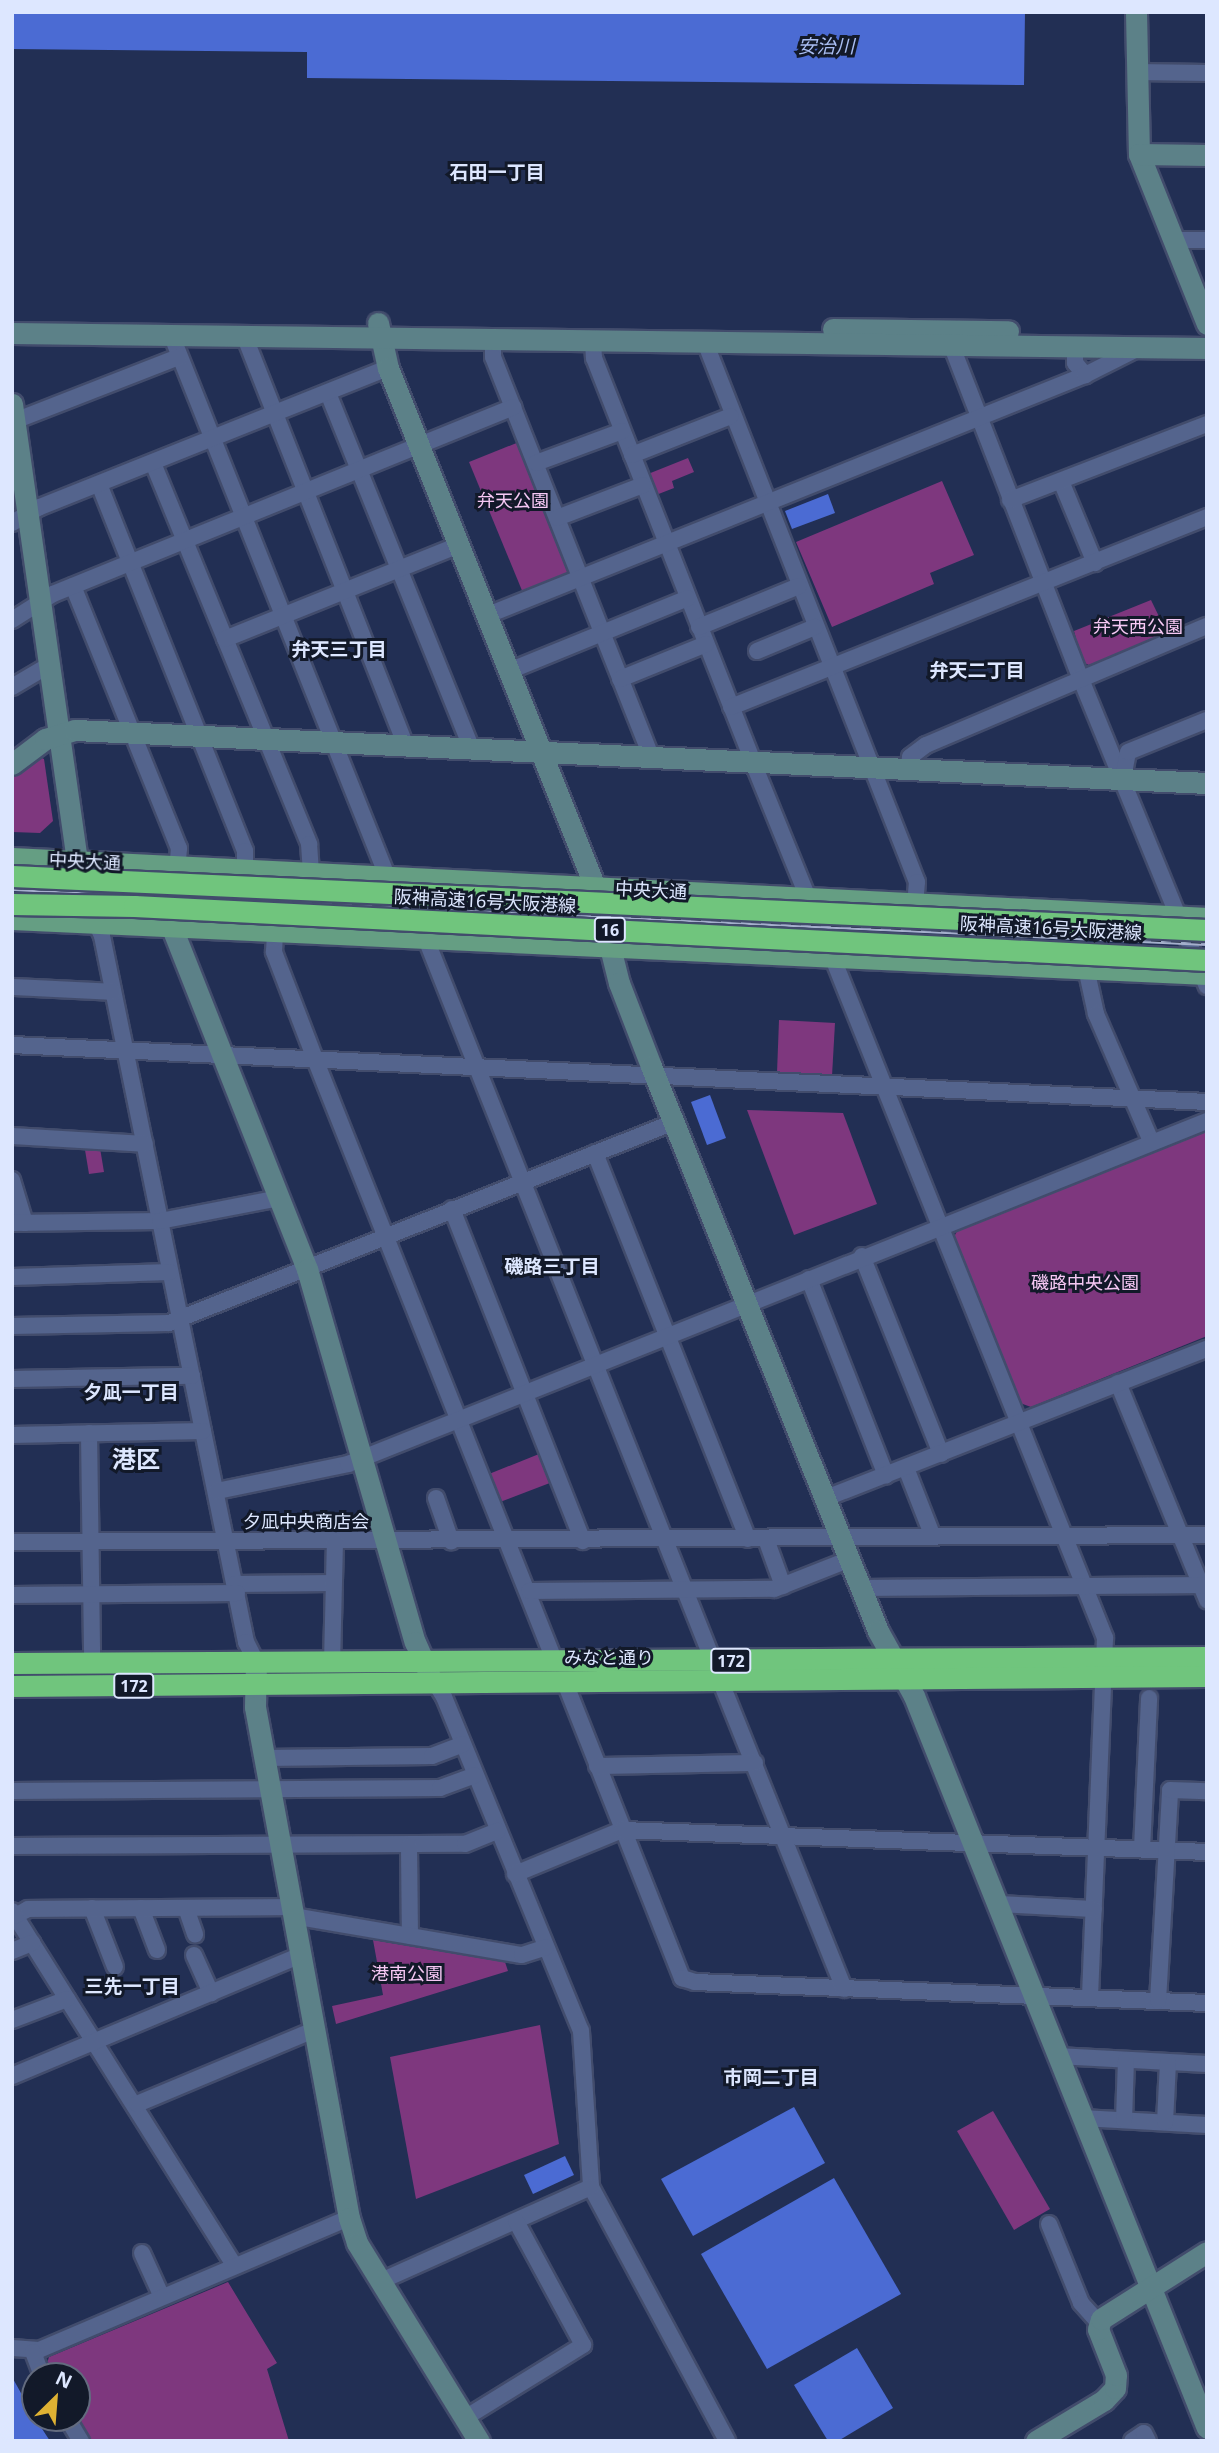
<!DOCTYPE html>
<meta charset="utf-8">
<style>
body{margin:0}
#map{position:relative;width:1219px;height:2453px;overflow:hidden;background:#222f54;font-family:"Noto Sans","Noto Sans JP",sans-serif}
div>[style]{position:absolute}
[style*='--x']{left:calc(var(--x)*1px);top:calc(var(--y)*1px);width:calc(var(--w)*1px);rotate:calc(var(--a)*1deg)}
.green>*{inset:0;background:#7e377e}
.water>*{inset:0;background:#4b6bd3}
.roads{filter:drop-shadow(2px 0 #424c6c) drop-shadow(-2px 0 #424c6c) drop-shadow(0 2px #424c6c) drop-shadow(0 -2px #424c6c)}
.street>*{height:16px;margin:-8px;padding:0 8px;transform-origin:8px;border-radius:8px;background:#54648d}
.secondary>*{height:21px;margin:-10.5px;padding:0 10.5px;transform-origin:10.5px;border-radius:10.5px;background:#5c8188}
.primary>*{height:21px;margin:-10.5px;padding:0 10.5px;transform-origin:10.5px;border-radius:10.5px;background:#659e83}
.highway>*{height:21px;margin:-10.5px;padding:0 10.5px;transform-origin:10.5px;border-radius:10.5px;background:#70c57d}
.rail>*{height:6px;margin-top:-3px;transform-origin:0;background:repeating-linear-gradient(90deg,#121929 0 10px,#a5b0cc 0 20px);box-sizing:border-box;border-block:2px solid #a5b0cc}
.bridges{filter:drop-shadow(2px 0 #424c6c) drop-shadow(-2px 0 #424c6c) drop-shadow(0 2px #424c6c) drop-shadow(0 -2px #424c6c)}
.highway-bridge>*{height:21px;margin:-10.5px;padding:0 10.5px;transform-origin:10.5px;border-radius:10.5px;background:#70c57d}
span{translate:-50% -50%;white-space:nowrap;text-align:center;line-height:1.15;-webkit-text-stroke:6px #121929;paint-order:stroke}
.shield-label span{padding:2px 5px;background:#121929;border:2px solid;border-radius:5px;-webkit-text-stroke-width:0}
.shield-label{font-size:16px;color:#dde7ff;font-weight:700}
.park-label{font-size:18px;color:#f6c8f4}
.street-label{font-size:18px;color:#dde7ff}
.water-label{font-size:19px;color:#a8bdf1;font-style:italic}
.neighbourhood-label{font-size:19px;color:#dde7ff;font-weight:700}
.district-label{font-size:24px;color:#dde7ff;font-weight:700}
.frame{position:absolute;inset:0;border:14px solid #dde7ff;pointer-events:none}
.north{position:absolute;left:21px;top:2362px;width:70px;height:70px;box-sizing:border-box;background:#121929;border:2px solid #636b7f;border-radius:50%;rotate:25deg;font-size:19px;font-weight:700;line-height:28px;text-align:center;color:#dde7ff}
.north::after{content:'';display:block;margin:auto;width:24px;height:32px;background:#deb133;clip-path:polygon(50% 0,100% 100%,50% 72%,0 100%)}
</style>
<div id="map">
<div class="green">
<i style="clip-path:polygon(519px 442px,569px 568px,566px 576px,523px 593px,469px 462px)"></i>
<i style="clip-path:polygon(688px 458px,694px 472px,672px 481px,674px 488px,656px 495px,648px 474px)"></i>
<i style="clip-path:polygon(942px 481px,974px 555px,930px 573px,934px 584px,832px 627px,796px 542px)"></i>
<i style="clip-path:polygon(1151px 600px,1166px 631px,1163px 637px,1089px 665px,1082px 662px,1074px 631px)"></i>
<i style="clip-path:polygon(36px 755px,44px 759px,53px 821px,40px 833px,12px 832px,12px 773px)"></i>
<i style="clip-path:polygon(779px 1020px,835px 1023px,832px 1076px,777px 1073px)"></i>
<i style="clip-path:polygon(747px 1110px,843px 1113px,877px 1204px,794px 1235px)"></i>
<i style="clip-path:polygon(1207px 1131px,1207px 1336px,1031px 1407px,1020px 1403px,954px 1237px,958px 1229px)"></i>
<i style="clip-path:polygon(100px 1148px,104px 1172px,89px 1174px,85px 1150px)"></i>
<i style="clip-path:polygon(544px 1452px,555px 1481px,500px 1502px,489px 1474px)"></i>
<i style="clip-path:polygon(373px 1940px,505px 1962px,508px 1971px,336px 2024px,332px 2006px,383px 1995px)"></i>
<i style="clip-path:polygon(540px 2025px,559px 2144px,416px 2199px,390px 2057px)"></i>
<i style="clip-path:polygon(993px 2111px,1050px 2209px,1014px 2230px,957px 2131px)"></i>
<i style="clip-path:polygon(228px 2282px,277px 2363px,267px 2369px,289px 2441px,91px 2441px,77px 2418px,77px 2376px,52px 2376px,46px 2366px,49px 2357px)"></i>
</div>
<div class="water">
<i style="clip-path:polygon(12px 12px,1025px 12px,1024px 85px,307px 78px,307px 52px,12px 49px)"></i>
<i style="clip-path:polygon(828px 494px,835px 513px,792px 529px,785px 511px)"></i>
<i style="clip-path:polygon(710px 1095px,726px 1138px,707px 1145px,691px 1102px)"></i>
<i style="clip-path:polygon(794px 2107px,825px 2163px,693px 2236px,661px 2179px)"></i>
<i style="clip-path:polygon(565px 2156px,574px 2175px,533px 2194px,524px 2175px)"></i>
<i style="clip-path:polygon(834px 2178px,901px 2294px,767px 2369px,701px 2254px)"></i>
<i style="clip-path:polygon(857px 2348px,893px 2408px,838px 2441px,828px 2441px,794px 2385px)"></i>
<i style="clip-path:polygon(12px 2377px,35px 2418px,50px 2441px,12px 2441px)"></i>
</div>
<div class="roads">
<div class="street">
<i style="--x:1136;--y:72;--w:71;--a:0.8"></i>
<i style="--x:1172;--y:240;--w:35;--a:0"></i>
<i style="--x:171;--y:334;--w:583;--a:68.27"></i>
<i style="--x:387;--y:876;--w:27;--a:36"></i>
<i style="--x:409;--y:892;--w:31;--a:90"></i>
<i style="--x:409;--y:923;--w:23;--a:43"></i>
<i style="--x:426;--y:939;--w:777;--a:68.32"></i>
<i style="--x:244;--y:335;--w:440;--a:68.5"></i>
<i style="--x:493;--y:339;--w:18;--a:90"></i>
<i style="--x:493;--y:357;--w:429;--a:68.4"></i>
<i style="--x:949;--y:339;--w:362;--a:68.8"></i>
<i style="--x:1080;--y:677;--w:334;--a:67.7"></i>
<i style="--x:593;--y:340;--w:18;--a:87"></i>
<i style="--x:594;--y:358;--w:432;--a:68.5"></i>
<i style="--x:752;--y:760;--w:149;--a:67.9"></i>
<i style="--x:808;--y:898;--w:19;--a:43"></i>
<i style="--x:822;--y:911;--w:31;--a:92"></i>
<i style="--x:821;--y:942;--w:18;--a:52"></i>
<i style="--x:832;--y:956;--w:735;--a:68.18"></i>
<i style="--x:1105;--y:1638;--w:359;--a:92.4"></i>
<i style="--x:705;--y:342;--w:580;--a:68.57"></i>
<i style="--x:917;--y:882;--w:21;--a:95"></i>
<i style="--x:1075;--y:346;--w:17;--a:90"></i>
<i style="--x:1075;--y:363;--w:16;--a:50"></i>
<i style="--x:328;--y:393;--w:382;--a:68"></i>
<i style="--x:12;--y:422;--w:179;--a:-21.3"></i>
<i style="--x:632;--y:455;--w:106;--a:-21.5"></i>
<i style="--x:153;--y:463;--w:412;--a:67.7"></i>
<i style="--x:309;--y:844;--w:28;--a:86"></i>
<i style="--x:536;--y:463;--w:92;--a:-20.4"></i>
<i style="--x:1061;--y:481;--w:89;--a:67.5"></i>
<i style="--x:99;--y:484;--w:395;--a:68.3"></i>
<i style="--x:245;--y:851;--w:17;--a:90"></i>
<i style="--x:1010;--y:500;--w:211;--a:-21.1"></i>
<i style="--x:557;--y:518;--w:92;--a:-21"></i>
<i style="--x:12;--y:523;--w:32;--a:-30"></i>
<i style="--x:40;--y:507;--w:375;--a:-21.8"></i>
<i style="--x:73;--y:586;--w:283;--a:68"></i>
<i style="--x:179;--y:848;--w:71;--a:94.8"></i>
<i style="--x:488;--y:615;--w:643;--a:-21.9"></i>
<i style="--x:1085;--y:375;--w:63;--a:-26.6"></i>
<i style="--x:12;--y:620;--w:49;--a:-32.4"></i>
<i style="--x:53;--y:594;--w:497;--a:-22.1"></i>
<i style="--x:699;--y:627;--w:108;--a:-22.3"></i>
<i style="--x:225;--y:639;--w:252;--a:-21.9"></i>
<i style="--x:757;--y:651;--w:63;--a:-22.5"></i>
<i style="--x:509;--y:671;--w:193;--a:-22.2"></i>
<i style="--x:620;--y:679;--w:93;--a:-22.1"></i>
<i style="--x:12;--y:687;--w:43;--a:-30.7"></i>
<i style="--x:731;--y:707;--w:513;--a:-21.76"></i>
<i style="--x:909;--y:768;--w:11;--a:-85"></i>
<i style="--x:910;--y:757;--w:20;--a:-37"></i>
<i style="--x:926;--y:745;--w:305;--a:-23"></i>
<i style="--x:1123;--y:778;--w:26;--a:-79"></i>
<i style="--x:1128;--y:752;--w:85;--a:-22.1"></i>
<i style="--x:83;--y:871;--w:36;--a:82"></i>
<i style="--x:88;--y:907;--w:32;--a:64"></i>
<i style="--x:102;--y:936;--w:721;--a:78.47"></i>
<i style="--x:246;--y:1642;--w:22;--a:63"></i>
<i style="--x:275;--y:933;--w:19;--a:93"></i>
<i style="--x:274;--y:952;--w:115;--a:69"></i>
<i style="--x:315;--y:1059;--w:649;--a:68.3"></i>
<i style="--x:1086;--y:968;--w:47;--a:77.7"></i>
<i style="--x:1096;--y:1014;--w:138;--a:66.6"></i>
<i style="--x:12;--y:987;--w:101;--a:2.8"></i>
<i style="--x:12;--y:1045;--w:1196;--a:2.73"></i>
<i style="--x:12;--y:1136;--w:133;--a:3.4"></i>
<i style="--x:595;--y:1153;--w:415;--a:68.4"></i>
<i style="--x:12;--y:1180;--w:45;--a:73.2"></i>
<i style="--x:452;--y:1209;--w:357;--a:68.5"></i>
<i style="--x:12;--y:1223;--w:148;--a:-0.8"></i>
<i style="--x:160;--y:1221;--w:121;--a:-10.9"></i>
<i style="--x:862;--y:1256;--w:213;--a:68.2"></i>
<i style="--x:12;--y:1277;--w:158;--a:-1.8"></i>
<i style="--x:809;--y:1279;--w:211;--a:68.6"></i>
<i style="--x:12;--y:1326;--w:157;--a:-1.1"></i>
<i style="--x:169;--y:1323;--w:544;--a:-21.7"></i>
<i style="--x:12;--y:1379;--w:180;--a:-1"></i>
<i style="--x:1118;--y:1383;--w:235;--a:67.7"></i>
<i style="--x:89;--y:1433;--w:229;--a:89.2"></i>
<i style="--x:12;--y:1435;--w:191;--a:-1.2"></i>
<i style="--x:906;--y:1468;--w:74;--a:68.6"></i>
<i style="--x:217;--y:1491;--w:134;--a:-11.6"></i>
<i style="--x:348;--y:1464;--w:925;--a:-21.77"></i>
<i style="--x:436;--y:1498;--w:46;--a:70.8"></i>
<i style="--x:826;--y:1498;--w:409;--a:-21.4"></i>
<i style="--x:766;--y:1539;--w:50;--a:70.1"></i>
<i style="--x:12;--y:1542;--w:1195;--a:-0.34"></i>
<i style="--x:235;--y:1584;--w:98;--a:-0.6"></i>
<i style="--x:861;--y:1588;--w:346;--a:-0.5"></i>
<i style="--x:529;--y:1591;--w:245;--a:-0.5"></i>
<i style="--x:774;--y:1589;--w:82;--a:-21.5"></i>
<i style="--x:12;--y:1595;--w:225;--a:-0.5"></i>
<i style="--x:332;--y:1663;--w:122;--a:-88.6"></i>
<i style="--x:564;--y:1680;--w:321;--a:68.4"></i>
<i style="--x:682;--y:1978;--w:14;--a:17"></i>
<i style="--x:695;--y:1982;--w:512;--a:2.35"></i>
<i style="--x:720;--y:1680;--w:333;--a:68.1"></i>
<i style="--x:434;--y:1681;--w:19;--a:58"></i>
<i style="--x:444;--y:1697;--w:361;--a:67.7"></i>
<i style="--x:581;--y:2031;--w:156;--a:86.3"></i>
<i style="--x:591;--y:2187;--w:288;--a:61.8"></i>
<i style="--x:264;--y:1758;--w:168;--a:-0.7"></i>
<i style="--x:432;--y:1756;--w:33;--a:-21"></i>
<i style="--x:597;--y:1766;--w:158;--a:-1.1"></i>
<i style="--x:12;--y:1791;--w:428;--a:-0.4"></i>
<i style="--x:440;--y:1788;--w:37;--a:-20"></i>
<i style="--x:12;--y:1846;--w:453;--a:-0.3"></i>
<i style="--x:465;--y:1844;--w:35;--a:-22"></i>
<i style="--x:409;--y:1846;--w:90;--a:89.4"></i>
<i style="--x:1142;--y:1849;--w:151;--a:-87.3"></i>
<i style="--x:515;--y:1874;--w:116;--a:-22.4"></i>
<i style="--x:622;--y:1830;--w:585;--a:2.15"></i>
<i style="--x:998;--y:1904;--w:96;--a:3"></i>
<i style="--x:92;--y:1908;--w:63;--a:68.7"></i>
<i style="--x:141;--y:1908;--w:45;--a:69.1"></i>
<i style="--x:186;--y:1908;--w:28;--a:71"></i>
<i style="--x:12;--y:1911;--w:419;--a:57.9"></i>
<i style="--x:15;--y:1916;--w:15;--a:-28"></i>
<i style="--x:28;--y:1909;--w:264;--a:-0.4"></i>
<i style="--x:293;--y:1916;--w:232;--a:9.7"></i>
<i style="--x:522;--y:1955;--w:25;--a:-18"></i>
<i style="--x:12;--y:1951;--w:22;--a:-22"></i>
<i style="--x:194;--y:1955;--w:42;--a:65.9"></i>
<i style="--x:1158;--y:2001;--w:211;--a:-86.7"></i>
<i style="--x:1170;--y:1790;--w:37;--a:2"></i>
<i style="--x:12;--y:2020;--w:59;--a:-20.9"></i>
<i style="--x:1057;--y:2056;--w:150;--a:3.1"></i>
<i style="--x:12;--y:2076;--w:313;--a:-22.7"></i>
<i style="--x:137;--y:2104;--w:192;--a:-22.7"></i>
<i style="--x:1082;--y:2118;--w:125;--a:3.2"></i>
<i style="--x:1124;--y:2120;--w:60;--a:-88.1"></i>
<i style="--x:1165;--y:2122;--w:60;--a:-87.1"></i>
<i style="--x:1049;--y:2224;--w:85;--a:67.9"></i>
<i style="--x:1081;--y:2303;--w:27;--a:48"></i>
<i style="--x:142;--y:2253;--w:48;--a:65.6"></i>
<i style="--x:381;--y:2281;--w:230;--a:-24.1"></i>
<i style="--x:12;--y:2348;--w:27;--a:4"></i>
<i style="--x:39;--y:2350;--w:337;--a:-23.1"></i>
<i style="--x:33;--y:2352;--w:26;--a:69"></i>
<i style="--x:67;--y:2418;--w:27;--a:59"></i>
<i style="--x:465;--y:2418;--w:139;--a:-31.7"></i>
<i style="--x:583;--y:2345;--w:141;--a:-118.4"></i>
<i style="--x:1132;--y:2441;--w:14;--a:-34"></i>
<i style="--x:1144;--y:2433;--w:9;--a:63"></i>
</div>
<div class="secondary">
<i style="--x:1136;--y:12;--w:142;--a:88.8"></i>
<i style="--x:1139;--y:154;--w:183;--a:68.2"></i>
<i style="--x:1139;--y:154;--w:68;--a:0.8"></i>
<i style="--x:378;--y:323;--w:46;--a:77.5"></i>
<i style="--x:388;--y:368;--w:559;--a:68.26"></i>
<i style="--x:595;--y:887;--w:99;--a:76"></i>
<i style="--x:619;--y:983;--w:89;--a:68.9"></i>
<i style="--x:651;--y:1066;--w:609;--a:68.11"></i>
<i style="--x:878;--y:1631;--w:74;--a:61"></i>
<i style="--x:914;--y:1696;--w:788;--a:68.19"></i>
<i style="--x:833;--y:329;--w:175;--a:0.7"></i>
<i style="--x:12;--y:333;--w:1195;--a:0.72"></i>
<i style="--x:12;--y:404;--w:461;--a:81.9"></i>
<i style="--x:12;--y:764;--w:41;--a:-37.1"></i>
<i style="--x:45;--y:739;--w:31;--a:-17"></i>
<i style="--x:75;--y:730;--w:1133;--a:2.68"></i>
<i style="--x:172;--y:928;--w:367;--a:68.4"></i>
<i style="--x:307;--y:1269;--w:388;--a:73.9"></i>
<i style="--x:415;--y:1642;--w:35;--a:66"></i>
<i style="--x:256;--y:1662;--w:45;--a:91.3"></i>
<i style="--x:255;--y:1707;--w:520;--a:79.58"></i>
<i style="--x:349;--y:2218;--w:26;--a:72"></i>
<i style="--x:357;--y:2243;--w:233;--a:58.4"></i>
<i style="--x:1036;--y:2441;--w:79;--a:-31.1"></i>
<i style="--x:1104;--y:2400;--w:16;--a:-47"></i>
<i style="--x:1115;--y:2388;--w:13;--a:-86"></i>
<i style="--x:1116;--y:2375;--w:49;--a:-111.4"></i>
<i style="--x:1098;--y:2329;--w:10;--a:-73"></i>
<i style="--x:1101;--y:2319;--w:125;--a:-32.3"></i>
</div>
<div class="primary">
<i style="--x:12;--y:858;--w:1197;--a:2.87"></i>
<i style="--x:12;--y:919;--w:1196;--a:2.64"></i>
</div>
<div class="highway">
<i style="--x:12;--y:1663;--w:1195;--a:-0.29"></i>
<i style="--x:12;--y:1686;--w:1195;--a:-0.48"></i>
</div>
</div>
<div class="rail">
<i style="--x:12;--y:888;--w:1196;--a:2.64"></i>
</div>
<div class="bridges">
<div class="highway-bridge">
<i style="--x:12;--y:876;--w:1196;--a:2.59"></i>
<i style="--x:12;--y:904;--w:122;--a:0.9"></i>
<i style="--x:134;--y:906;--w:1074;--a:2.88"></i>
</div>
</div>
<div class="shield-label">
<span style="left:610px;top:930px">16</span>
<span style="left:731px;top:1661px">172</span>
<span style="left:134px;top:1686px">172</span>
</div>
<div class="park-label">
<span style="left:513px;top:500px">弁天公園</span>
<span style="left:1138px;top:626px">弁天西公園</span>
<span style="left:1085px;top:1282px">磯路中央公園</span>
<span style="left:407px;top:1973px">港南公園</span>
</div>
<div class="street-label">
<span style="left:85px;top:861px;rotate:3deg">中央大通</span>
<span style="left:651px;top:890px;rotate:3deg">中央大通</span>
<span style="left:485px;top:901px;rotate:3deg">阪神高速16号大阪港線</span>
<span style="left:1051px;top:928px;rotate:3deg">阪神高速16号大阪港線</span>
<span style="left:306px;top:1521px">夕凪中央商店会</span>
<span style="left:609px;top:1657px">みなと通り</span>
</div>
<div class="water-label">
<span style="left:826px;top:47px">安治川</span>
</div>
<div class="neighbourhood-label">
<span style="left:497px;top:173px">石田一丁目</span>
<span style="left:339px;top:650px">弁天三丁目</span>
<span style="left:977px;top:671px">弁天二丁目</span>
<span style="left:552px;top:1267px">磯路三丁目</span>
<span style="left:131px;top:1393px">夕凪一丁目</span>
<span style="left:132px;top:1987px">三先一丁目</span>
<span style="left:771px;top:2078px">市岡二丁目</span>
</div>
<div class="district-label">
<span style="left:136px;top:1459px">港区</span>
</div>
<div class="frame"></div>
<div class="north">N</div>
</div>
